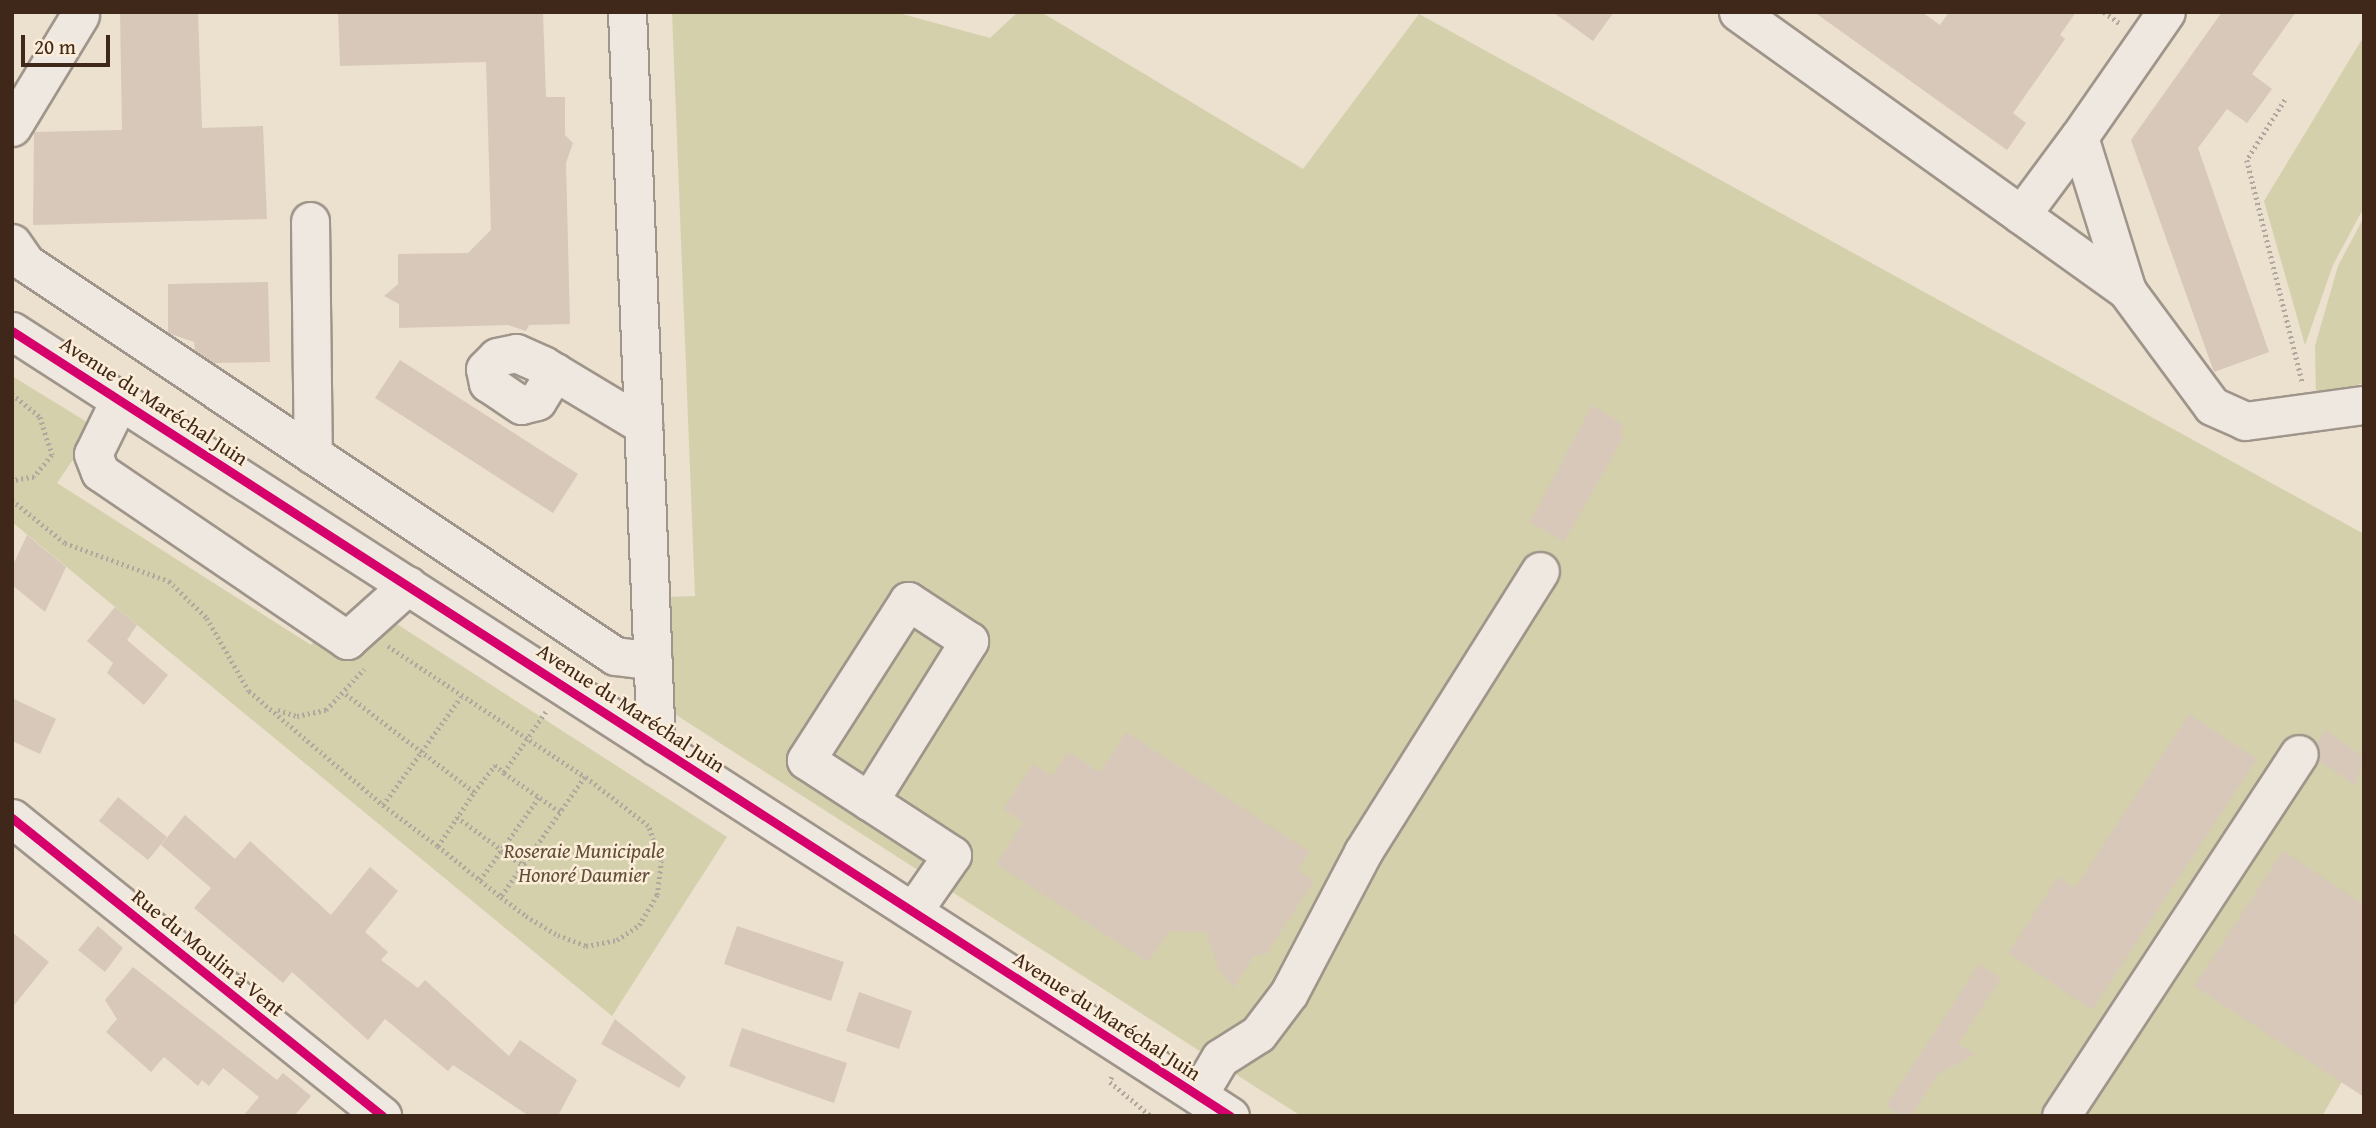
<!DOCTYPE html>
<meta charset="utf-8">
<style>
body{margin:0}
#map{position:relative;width:2376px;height:1128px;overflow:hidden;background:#ece0cf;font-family:"Gentium Book Plus",serif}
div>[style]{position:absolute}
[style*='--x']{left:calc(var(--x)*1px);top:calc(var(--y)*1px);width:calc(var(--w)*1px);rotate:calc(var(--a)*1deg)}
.green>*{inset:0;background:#d4d0ac}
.building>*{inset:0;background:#d8c8b9}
.path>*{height:4.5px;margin-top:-2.25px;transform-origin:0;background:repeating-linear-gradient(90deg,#afa89f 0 2px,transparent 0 5.5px)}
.roads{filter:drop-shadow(2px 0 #9f958a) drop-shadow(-2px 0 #9f958a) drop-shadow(0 2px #9f958a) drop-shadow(0 -2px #9f958a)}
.minor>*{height:37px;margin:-18.5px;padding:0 18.5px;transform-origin:18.5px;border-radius:18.5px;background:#efe8e0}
.cycleway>*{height:9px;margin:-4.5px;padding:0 4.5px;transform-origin:4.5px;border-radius:4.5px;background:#d6006c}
span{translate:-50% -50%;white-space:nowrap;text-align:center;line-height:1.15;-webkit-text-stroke:5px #fbedd7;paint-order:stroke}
.street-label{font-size:21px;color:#3f271a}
.park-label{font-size:21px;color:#604e38;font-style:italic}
.frame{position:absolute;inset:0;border:14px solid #3f271a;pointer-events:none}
.scale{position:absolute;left:21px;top:35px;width:89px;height:32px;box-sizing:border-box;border:4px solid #3f271a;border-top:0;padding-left:9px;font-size:21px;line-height:24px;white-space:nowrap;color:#3f271a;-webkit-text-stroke:5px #fbedd7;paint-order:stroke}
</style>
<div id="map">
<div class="green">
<i style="clip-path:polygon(672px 12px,895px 12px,990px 38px,1018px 12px,1041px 12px,1303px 169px,1419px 14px,2364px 534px,2364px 1044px,2322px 1116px,1301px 1116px,670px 711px,667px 597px,695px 596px)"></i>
<i style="clip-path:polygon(2364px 36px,2364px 207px,2333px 265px,2305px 345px,2264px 201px)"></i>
<i style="clip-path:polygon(2364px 217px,2364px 383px,2316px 396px,2315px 346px,2338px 266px)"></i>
<i style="clip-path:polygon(12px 376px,95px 427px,57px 483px,311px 645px,324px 629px,364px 653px,386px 617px,727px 837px,612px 1016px,12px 522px)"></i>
</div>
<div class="building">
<i style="clip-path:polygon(120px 12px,198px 12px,202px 128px,263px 126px,267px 219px,33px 225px,34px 132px,122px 130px)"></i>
<i style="clip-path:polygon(338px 12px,543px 12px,546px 97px,565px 97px,565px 135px,573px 143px,566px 163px,570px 324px,529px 325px,526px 331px,508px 325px,399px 328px,399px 304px,384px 296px,398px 284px,398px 254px,468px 253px,491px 230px,486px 62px,340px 66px)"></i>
<i style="clip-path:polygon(1553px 12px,1614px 12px,1593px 41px)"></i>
<i style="clip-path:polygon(1814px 12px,1922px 12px,1940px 25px,1949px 12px,2076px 12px,2060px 35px,2065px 39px,2013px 113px,2026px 123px,2007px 150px)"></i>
<i style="clip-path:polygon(2222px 12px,2296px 12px,2252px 74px,2272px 89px,2247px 123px,2227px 109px,2198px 148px,2269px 352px,2214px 372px,2131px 140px)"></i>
<i style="clip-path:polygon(268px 282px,270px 362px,214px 363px,195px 350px,194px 342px,168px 333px,168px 284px)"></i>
<i style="clip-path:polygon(400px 360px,578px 474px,553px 513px,375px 398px)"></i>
<i style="clip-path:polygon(1592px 405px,1624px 425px,1619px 433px,1624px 436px,1564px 542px,1530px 522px)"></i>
<i style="clip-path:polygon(27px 535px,66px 567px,45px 612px,12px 585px,12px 567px)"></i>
<i style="clip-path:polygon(115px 607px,137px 625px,127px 640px,168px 675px,144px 705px,107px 673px,113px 663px,87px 641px)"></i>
<i style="clip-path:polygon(12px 698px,56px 719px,40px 754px,12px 741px)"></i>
<i style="clip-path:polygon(2189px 714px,2257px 759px,2092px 1010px,2008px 953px,2058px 877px,2075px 888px)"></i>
<i style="clip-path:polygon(2325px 730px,2364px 757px,2355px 785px,2318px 760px,2317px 743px)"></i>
<i style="clip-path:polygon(1126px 732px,1310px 852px,1297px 870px,1314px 881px,1266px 954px,1254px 956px,1233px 988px,1219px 970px,1206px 932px,1169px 931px,1148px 962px,996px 864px,1023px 822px,1003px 809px,1033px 764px,1052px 776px,1068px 752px,1100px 772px)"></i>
<i style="clip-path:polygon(118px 797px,167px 837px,148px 860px,99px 821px)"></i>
<i style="clip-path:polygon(185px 815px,235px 859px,250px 841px,331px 915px,370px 867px,398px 891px,365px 932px,388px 952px,381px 960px,418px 988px,425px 980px,509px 1056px,520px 1040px,577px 1080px,558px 1116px,529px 1116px,453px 1065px,448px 1071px,385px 1019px,368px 1040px,292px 972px,283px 983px,194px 908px,211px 888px,161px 845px)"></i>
<i style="clip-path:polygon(2283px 851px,2364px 905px,2364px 1097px,2194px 986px)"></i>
<i style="clip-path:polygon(98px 926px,123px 948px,105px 972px,78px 950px)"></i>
<i style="clip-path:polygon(737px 926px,844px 962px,831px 1001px,724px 964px)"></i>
<i style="clip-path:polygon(12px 932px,49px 962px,12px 1008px)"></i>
<i style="clip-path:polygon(1979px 964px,2001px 978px,1958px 1044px,1976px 1054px,1937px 1075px,1911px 1116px,1901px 1116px,1886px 1106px)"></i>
<i style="clip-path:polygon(133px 967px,277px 1080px,283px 1073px,311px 1096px,294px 1116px,243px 1116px,259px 1097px,223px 1068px,209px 1086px,202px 1080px,198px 1086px,164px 1057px,151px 1072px,106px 1032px,117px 1019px,105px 1000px)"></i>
<i style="clip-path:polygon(859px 992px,912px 1011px,899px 1049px,846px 1031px)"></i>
<i style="clip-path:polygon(615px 1019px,686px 1077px,679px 1088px,601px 1044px)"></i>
<i style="clip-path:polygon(742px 1028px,847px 1063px,834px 1103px,729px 1066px)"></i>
</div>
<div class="path">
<i style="--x:2104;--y:12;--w:19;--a:36"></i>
<i style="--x:2285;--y:100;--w:71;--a:122.3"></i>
<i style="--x:2247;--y:160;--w:228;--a:76"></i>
<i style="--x:12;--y:394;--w:36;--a:39"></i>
<i style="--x:40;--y:417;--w:40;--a:72"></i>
<i style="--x:52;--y:455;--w:28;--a:129"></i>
<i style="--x:34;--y:477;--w:22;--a:170"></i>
<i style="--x:12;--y:500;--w:68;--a:39.1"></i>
<i style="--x:65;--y:543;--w:111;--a:20.1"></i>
<i style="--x:169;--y:581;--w:53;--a:44.2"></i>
<i style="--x:207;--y:618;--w:84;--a:60.1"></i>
<i style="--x:249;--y:691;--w:176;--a:40.4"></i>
<i style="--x:383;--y:805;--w:69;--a:36.7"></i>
<i style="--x:438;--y:846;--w:81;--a:39"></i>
<i style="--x:501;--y:897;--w:31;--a:37"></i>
<i style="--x:526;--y:916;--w:37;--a:31"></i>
<i style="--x:558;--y:935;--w:30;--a:21"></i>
<i style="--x:586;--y:946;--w:32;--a:-11"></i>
<i style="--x:617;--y:940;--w:27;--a:-34"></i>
<i style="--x:639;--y:925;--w:35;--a:-59"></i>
<i style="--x:657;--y:895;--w:34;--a:-83"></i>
<i style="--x:661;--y:861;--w:37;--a:-110"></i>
<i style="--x:648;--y:826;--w:80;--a:-142.1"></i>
<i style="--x:585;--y:777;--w:146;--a:125"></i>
<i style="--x:388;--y:646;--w:237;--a:33.6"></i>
<i style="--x:346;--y:694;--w:161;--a:37.4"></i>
<i style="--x:474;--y:792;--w:34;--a:-52"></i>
<i style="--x:495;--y:765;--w:12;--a:42"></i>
<i style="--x:278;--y:710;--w:20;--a:18"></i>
<i style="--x:297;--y:716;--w:30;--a:-12"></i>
<i style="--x:326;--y:710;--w:56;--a:-47.2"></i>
<i style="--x:546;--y:712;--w:74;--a:124.5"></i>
<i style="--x:504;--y:773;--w:70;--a:34.6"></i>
<i style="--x:383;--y:805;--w:133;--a:-54.2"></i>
<i style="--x:457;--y:817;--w:83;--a:36.2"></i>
<i style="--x:438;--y:846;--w:65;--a:-56.3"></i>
<i style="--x:480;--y:880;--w:102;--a:-54.6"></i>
<i style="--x:1112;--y:1077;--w:5;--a:112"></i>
<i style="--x:1110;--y:1082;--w:53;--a:39.7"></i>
</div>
<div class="roads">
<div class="minor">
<i style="--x:627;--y:12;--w:735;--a:87.74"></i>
<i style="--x:1738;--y:12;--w:479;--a:35.6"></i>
<i style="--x:2127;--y:291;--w:143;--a:53.5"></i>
<i style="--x:2212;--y:406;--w:36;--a:24"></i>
<i style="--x:2245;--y:421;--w:120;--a:-7.7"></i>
<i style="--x:12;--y:127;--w:131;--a:-58.7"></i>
<i style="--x:2021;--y:215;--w:97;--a:-53.4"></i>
<i style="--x:310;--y:221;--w:234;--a:89.3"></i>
<i style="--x:12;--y:243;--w:24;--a:55"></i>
<i style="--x:26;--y:263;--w:708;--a:33.71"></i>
<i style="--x:615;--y:656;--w:38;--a:7"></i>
<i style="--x:2127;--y:291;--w:161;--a:-107.3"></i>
<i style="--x:2079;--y:137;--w:152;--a:-55.2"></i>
<i style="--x:12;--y:331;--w:1449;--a:32.8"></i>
<i style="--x:555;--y:372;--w:34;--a:122"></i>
<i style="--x:537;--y:401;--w:16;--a:166"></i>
<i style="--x:521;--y:405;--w:40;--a:-146"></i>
<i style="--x:488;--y:383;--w:14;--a:-102"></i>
<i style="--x:485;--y:369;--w:17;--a:-45"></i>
<i style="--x:497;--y:357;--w:19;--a:-12"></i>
<i style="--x:516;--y:353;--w:30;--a:24"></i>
<i style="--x:543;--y:365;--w:117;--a:31"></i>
<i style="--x:120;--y:399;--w:61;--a:116.1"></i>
<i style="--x:93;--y:454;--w:19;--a:69"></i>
<i style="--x:100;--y:472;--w:299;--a:34.2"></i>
<i style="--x:347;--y:640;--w:82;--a:-42"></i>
<i style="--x:869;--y:801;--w:189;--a:-58"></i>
<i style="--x:969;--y:641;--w:73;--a:-146.7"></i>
<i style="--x:908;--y:601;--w:189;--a:122.7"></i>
<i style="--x:806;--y:760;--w:75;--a:33.1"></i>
<i style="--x:869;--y:801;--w:99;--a:33"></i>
<i style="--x:952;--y:855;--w:68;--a:124.9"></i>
<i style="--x:12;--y:818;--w:475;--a:38.8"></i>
<i style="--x:1198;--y:1095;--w:43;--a:-59.3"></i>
<i style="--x:1220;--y:1058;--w:45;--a:-32.3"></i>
<i style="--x:1258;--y:1034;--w:51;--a:-52.9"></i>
<i style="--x:1289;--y:993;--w:159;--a:-62.3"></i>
<i style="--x:1363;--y:852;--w:332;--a:-57.8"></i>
<i style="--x:2061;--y:1116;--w:433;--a:-56.7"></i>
</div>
</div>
<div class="cycleway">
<i style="--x:12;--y:331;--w:1449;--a:32.8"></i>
<i style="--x:12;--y:818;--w:475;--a:38.8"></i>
</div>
<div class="street-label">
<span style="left:154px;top:401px;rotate:33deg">Avenue du Maréchal Juin</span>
<span style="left:631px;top:708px;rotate:33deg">Avenue du Maréchal Juin</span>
<span style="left:208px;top:953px;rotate:39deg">Rue du Moulin à Vent</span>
<span style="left:1107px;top:1016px;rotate:33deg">Avenue du Maréchal Juin</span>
</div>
<div class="park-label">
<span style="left:584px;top:863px">Roseraie Municipale<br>Honoré Daumier</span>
</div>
<div class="frame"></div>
<div class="scale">20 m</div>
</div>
